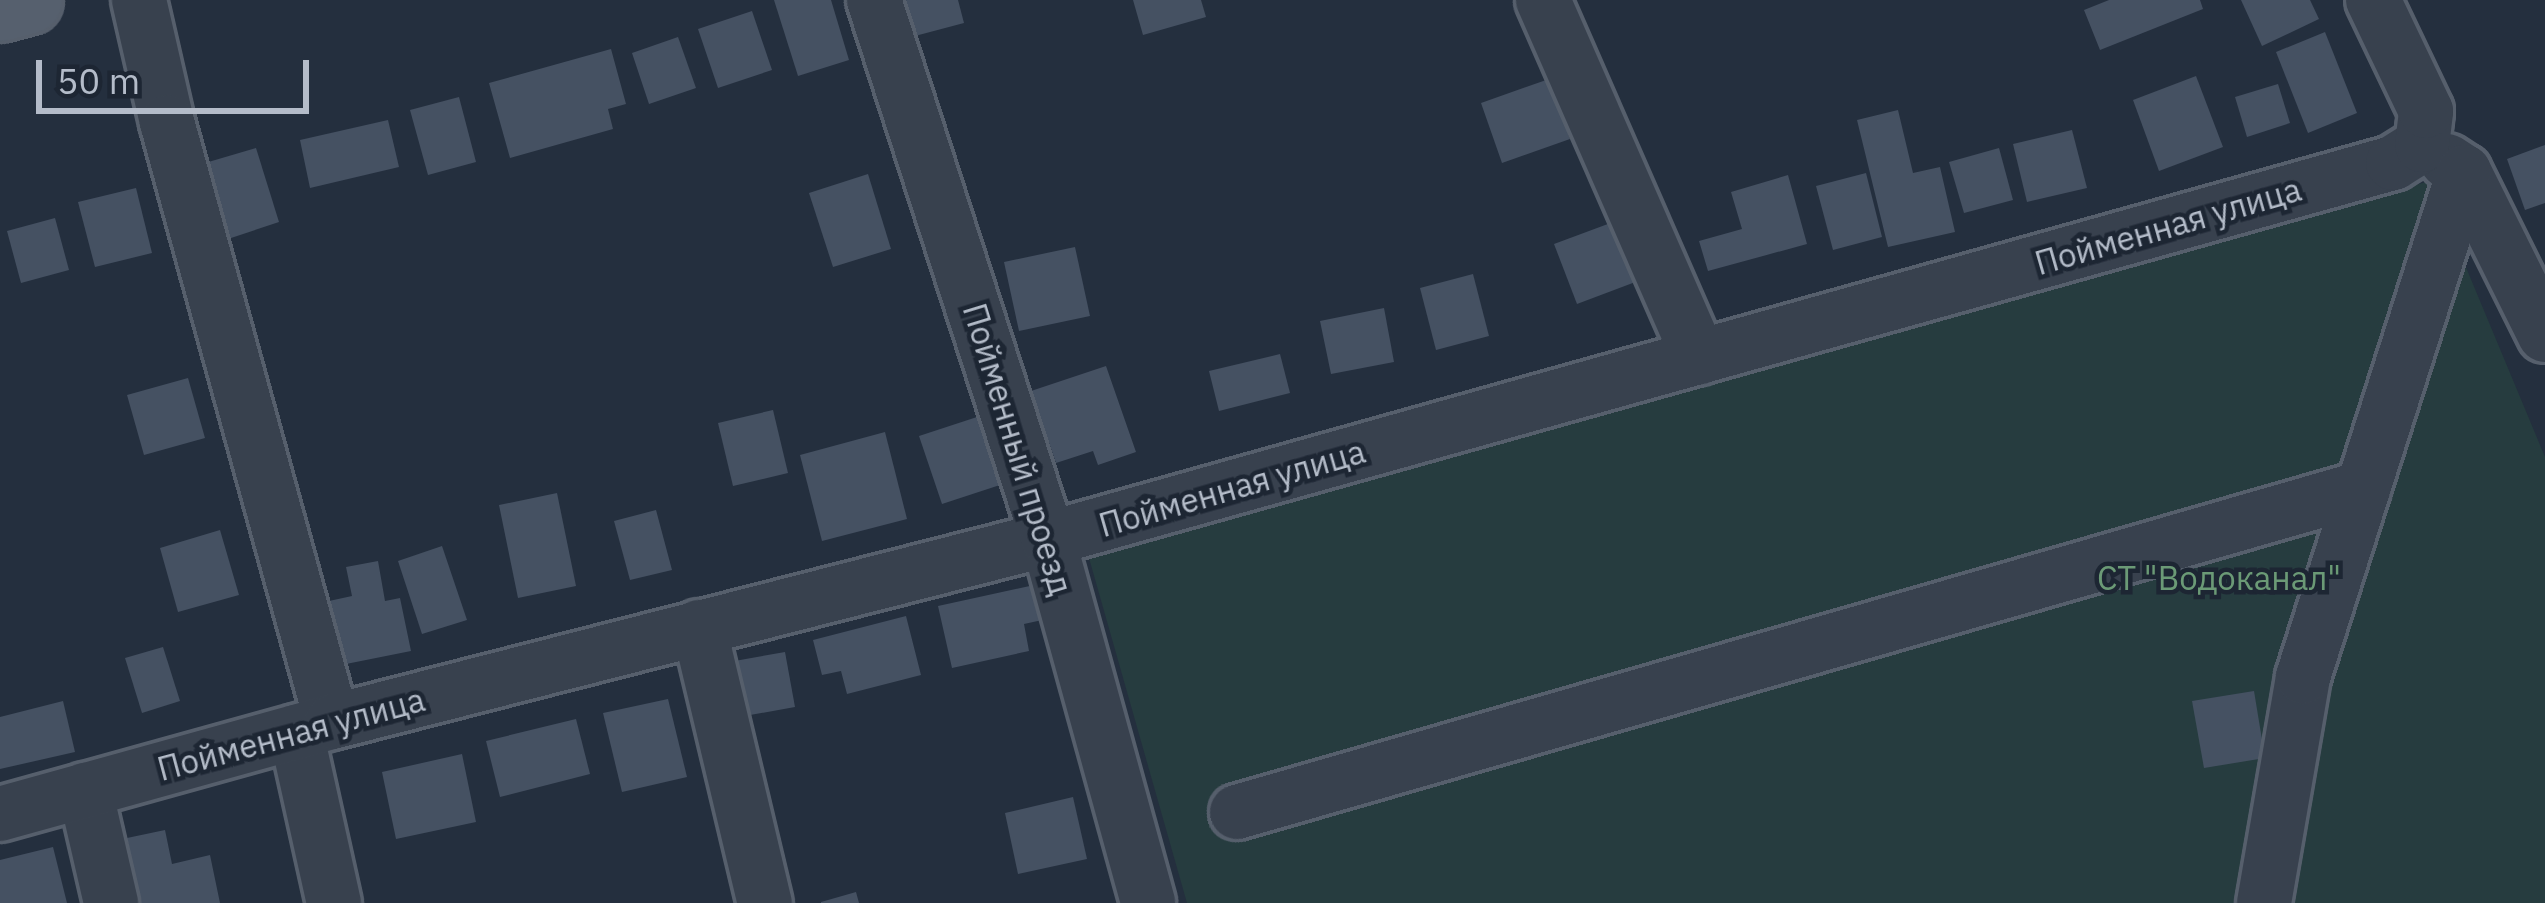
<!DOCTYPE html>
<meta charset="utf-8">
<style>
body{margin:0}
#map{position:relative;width:2545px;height:903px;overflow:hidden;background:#242f3e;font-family:"IBM Plex Sans",sans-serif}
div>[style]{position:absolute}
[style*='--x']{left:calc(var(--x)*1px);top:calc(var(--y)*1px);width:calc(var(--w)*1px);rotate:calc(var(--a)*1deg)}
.green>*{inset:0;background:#263c3f}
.building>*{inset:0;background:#455162}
.roads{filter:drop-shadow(3px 0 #565f6c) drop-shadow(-3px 0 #565f6c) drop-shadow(0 3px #565f6c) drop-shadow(0 -3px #565f6c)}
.minor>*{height:54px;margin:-27px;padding:0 27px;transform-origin:27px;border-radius:27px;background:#38414e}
.major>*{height:66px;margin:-33px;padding:0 33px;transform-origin:33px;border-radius:33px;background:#56606e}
span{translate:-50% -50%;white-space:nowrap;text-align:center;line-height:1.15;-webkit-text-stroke:9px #1d2633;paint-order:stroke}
.street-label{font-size:33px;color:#b4bcc9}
.park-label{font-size:33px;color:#6b9a76}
.scale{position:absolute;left:36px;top:60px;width:273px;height:54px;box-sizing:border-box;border:6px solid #b4bcc9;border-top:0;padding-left:15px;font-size:36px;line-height:42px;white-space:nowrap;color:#b4bcc9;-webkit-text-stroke:9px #1d2633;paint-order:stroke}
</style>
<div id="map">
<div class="green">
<i style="clip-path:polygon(2430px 181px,2545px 457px,2545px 903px,1187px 903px,1087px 551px)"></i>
</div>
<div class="building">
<i style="clip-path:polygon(774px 0,831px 0,849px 60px,798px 76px)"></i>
<i style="clip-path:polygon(906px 0,958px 0,964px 23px,915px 36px)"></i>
<i style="clip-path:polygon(1133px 0,1201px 0,1206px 17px,1143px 35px)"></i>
<i style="clip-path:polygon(2109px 0,2200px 0,2203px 9px,2100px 50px,2084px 10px)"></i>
<i style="clip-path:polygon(2241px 0,2310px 0,2319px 19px,2262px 46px)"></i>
<i style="clip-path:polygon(752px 11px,772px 70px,718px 88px,698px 29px)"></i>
<i style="clip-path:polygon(2325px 32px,2357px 113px,2308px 133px,2276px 52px)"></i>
<i style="clip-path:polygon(678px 37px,696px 88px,649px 104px,632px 53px)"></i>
<i style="clip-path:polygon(611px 49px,626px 104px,608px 109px,613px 129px,510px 158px,489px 83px)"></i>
<i style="clip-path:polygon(2196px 76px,2223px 147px,2159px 171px,2133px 100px)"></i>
<i style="clip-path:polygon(1549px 79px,1570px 139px,1502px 163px,1481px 103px)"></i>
<i style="clip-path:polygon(2278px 84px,2290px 123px,2247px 137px,2235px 97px)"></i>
<i style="clip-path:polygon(459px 97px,476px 162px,428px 175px,410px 110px)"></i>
<i style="clip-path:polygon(1898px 110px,1913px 173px,1940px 167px,1955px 232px,1888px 247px,1857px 120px)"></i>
<i style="clip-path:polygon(388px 120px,399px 167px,310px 188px,300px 140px)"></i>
<i style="clip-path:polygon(2072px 130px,2087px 188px,2027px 202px,2013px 144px)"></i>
<i style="clip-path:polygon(2545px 145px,2545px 203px,2525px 210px,2507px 159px)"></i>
<i style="clip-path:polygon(256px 148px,279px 222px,228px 239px,205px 163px)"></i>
<i style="clip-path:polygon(1999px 148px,2013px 200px,1964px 213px,1949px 162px)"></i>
<i style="clip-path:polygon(1866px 173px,1882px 237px,1833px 250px,1816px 186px)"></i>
<i style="clip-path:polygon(868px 174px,891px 249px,833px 267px,809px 193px)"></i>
<i style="clip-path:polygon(1788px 175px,1807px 244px,1708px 271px,1699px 241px,1742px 229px,1731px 192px)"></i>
<i style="clip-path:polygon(136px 188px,152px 253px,95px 267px,78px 202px)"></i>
<i style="clip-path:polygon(55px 218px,69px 270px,21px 283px,7px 231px)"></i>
<i style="clip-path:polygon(1624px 218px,1646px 278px,1577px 304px,1554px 244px)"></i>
<i style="clip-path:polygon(1075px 247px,1090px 316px,1019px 331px,1004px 262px)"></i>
<i style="clip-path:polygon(1473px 274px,1489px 336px,1436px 350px,1420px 288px)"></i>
<i style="clip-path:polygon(1384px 308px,1394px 362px,1331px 374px,1320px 321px)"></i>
<i style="clip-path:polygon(1280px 354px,1290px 393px,1219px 411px,1209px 371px)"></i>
<i style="clip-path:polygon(1106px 366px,1136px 452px,1098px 465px,1093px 451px,1056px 463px,1031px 391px)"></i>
<i style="clip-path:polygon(188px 378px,205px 438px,144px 455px,127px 395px)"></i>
<i style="clip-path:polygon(773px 410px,788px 473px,733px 486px,718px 423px)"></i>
<i style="clip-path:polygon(977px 417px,1000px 485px,942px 504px,919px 436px)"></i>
<i style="clip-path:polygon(885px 432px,907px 519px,822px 541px,800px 455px)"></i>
<i style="clip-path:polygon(557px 493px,576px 586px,518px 598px,499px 505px)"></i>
<i style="clip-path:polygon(656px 510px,672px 570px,630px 580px,614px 521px)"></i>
<i style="clip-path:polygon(220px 530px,239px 595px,178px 612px,160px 548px)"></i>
<i style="clip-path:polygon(442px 546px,467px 620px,422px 634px,398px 561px)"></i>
<i style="clip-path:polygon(378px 561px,385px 601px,400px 598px,411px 651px,341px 665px,329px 601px,352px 596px,346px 567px)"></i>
<i style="clip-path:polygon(1048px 582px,1056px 617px,1024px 624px,1029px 651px,952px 668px,938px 606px)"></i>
<i style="clip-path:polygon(906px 616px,921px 675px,847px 694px,841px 671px,822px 675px,813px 640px)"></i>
<i style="clip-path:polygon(163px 647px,180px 701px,142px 713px,125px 658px)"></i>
<i style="clip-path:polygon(785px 652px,795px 707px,739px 717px,729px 662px)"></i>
<i style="clip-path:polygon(2254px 691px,2265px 758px,2204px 768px,2192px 701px)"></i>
<i style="clip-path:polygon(668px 699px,687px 777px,622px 792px,603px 713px)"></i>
<i style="clip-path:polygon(63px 701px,75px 752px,0 769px,0 717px)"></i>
<i style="clip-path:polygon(576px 719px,590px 774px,500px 797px,486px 741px)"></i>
<i style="clip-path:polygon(462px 754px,476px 822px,396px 839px,382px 772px)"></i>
<i style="clip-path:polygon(1073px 797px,1087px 859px,1018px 874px,1005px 813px)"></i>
<i style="clip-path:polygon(165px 830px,172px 864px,210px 855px,220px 903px,141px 903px,127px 838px)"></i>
<i style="clip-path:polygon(53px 847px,67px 903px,0 903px,0 860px)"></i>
<i style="clip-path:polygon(856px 892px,859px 903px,821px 903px,821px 902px)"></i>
</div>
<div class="roads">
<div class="minor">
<i style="--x:139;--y:0;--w:125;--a:77.1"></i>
<i style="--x:167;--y:122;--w:622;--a:74.62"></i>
<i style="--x:874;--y:0;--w:566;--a:72.11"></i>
<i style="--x:1048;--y:539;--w:377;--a:74.6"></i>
<i style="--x:1543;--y:0;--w:390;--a:66.4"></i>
<i style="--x:2447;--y:161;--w:20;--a:33"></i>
<i style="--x:2464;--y:172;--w:182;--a:63.6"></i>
<i style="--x:699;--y:627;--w:284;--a:76.6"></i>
<i style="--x:296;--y:732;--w:175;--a:77.5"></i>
<i style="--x:85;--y:790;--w:116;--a:77"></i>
<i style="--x:1237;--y:812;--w:1172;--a:-16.05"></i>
<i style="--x:0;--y:814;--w:345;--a:-15.5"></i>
<i style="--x:332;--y:722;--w:739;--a:-14.34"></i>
<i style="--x:1048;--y:539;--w:1397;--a:-15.62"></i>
<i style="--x:2393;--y:163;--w:34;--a:-32"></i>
<i style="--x:2422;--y:145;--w:34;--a:-83"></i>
<i style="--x:2426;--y:111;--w:123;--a:-115.5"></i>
<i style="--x:2264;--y:903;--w:229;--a:-80.2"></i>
<i style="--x:2303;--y:677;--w:530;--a:-72.32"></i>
</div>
<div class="major">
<i style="--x:0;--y:8;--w:30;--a:-15"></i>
</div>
</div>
<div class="street-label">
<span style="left:2168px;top:226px;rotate:-16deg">Пойменная улица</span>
<span style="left:1018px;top:449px;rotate:73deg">Пойменный проезд</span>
<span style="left:1232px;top:488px;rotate:-16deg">Пойменная улица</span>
<span style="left:291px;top:734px;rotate:-15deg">Пойменная улица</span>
</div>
<div class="park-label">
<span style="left:2219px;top:578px">СТ "Водоканал"</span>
</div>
<div class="scale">50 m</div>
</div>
